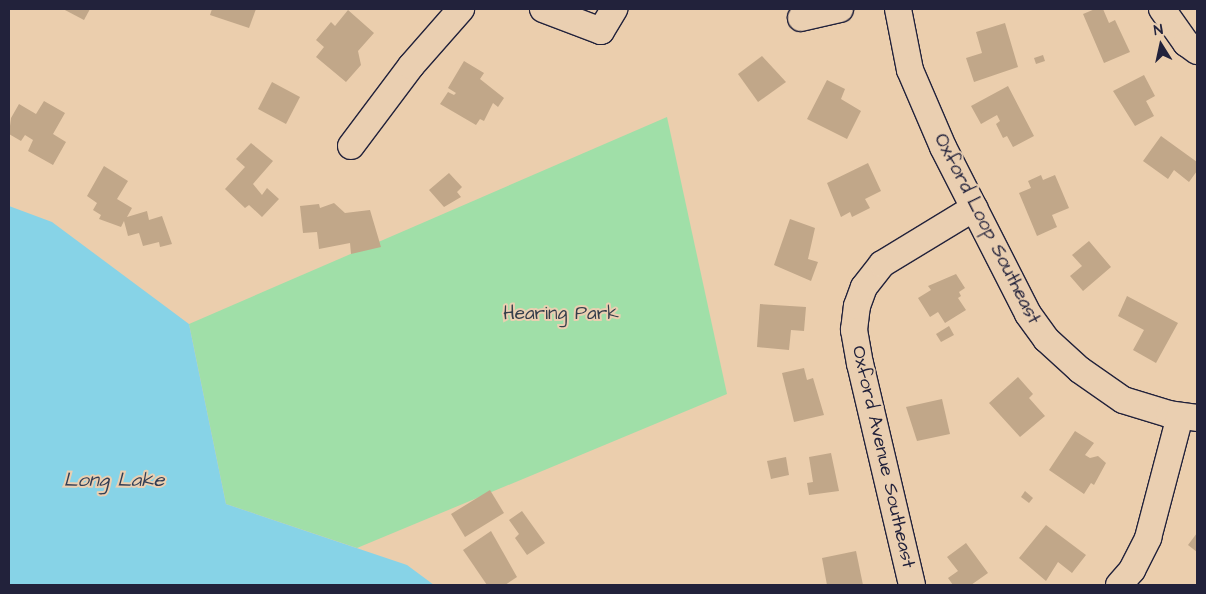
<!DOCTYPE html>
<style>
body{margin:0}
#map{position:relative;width:1206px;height:594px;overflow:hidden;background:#ebcead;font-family:"Architects Daughter",sans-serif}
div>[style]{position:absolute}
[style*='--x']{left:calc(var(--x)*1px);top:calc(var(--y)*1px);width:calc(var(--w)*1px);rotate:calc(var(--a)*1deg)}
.green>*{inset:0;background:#a0dfa8}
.water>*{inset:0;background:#87d3e7}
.building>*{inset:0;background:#c1a789}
.roads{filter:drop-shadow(1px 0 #22223b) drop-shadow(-1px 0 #22223b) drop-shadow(0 1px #22223b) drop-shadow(0 -1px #22223b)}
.minor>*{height:26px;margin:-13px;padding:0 13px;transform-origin:13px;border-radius:13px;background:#eacfb1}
span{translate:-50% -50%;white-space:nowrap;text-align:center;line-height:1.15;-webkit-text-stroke:4px #eacfb1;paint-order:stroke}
.street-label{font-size:19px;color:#22223b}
.park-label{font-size:19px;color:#353e4b}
.water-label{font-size:20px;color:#313d55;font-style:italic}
.frame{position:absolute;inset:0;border:10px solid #22223b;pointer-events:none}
.north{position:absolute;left:1136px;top:20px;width:50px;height:50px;-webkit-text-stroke:4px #eacfb1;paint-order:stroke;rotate:350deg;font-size:14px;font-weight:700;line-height:20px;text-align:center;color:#22223b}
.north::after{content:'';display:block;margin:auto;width:18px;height:22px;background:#22223b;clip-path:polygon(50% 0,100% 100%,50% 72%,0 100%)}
</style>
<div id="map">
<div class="green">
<i style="clip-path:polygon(667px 117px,727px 394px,357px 548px,226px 504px,189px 324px)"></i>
</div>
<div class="water">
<i style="clip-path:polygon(9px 206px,52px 222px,189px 324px,226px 504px,407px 565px,434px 585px,9px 585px)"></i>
</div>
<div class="building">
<i style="clip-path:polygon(63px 9px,90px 9px,84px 20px)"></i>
<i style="clip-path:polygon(212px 9px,256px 9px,249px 28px,210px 15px)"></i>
<i style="clip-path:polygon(1095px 9px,1103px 9px,1109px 23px,1115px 20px,1130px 52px,1104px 63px,1083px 14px)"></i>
<i style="clip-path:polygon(348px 10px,374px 33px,358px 51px,361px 65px,346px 82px,316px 57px,324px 47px,316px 40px,331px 22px,335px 26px)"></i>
<i style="clip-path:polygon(1005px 23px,1018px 67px,974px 82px,966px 58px,982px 53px,976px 32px)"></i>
<i style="clip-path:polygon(1043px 55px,1045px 61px,1036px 64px,1034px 58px)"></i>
<i style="clip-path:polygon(762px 56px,786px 82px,758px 102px,738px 74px)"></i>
<i style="clip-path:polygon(464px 61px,484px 73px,480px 79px,504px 98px,498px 107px,493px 103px,484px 121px,480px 119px,476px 125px,440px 104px,448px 92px,454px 95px,456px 93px,448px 88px)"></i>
<i style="clip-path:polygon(1144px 75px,1155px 96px,1146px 101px,1154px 116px,1135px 126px,1113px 91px)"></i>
<i style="clip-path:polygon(827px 80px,845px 89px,841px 99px,861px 111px,847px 139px,807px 119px)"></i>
<i style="clip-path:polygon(272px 82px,300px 97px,286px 124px,258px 109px)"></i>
<i style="clip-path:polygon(1008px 86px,1034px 136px,1013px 147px,1007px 136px,1003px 138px,996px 124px,1000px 121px,997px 115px,981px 124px,971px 106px)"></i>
<i style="clip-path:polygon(44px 101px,65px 113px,53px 134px,66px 142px,53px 165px,28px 151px,33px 140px,25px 135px,21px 141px,9px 134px,11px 118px,19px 104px,36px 114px)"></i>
<i style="clip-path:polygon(1161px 136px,1197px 162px,1197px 171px,1189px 182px,1174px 170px,1168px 179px,1143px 161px)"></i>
<i style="clip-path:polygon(251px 143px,273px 161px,253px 184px,262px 195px,267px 188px,279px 199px,262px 217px,249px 205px,245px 208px,225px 189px,245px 167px,236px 159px)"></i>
<i style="clip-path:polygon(868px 163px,881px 191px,865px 199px,870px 208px,852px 217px,850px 212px,841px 217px,827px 183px)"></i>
<i style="clip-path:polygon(104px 166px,128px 181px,117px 199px,132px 208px,127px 217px,147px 211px,149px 220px,162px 216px,172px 244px,160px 247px,159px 242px,143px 246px,139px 233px,128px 236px,124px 221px,121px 227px,99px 219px,101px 215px,93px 210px,97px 203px,87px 196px)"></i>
<i style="clip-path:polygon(449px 173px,462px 187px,457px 192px,461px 197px,444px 207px,429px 190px)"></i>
<i style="clip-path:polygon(1041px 175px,1043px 180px,1055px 175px,1069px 208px,1052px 215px,1057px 227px,1037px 236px,1019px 193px,1031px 188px,1028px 181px)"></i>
<i style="clip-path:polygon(334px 203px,345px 213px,370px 210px,381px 247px,351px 254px,350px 243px,319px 249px,317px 232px,303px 233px,300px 206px,319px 204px,320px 208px)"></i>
<i style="clip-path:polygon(790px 219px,815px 228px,808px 259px,818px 262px,811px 281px,774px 265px)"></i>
<i style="clip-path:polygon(1089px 241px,1111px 267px,1083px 291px,1070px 276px,1082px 266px,1072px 255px)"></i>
<i style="clip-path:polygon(956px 274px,965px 288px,959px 292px,961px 296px,958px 298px,966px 310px,945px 323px,938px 312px,930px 317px,918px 298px,931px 290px,928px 286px)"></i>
<i style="clip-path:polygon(1127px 296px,1178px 323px,1156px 363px,1133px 350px,1144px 330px,1118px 316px)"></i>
<i style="clip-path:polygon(760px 304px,806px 307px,804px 331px,791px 330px,789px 350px,757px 347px)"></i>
<i style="clip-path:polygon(949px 326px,954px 335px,941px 342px,936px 334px)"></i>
<i style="clip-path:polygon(804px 368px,807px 380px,813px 378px,824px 415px,794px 422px,782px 373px)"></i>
<i style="clip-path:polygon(1018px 377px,1033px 394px,1029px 398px,1045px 416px,1020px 437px,989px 403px)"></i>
<i style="clip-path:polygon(942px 399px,950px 434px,917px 441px,906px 407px)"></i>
<i style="clip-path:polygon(1075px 431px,1094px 443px,1085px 455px,1090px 458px,1098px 456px,1106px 463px,1094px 485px,1091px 483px,1084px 494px,1049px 470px)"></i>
<i style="clip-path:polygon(831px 453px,839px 491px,809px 495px,807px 483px,813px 482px,809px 457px)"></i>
<i style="clip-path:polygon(786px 457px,789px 475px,771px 479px,767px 461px)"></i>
<i style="clip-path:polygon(490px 490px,504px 513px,465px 537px,451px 514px)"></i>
<i style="clip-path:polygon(1025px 491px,1033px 498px,1029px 503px,1021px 497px)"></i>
<i style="clip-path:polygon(522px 511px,545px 543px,527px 555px,515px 538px,519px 534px,509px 520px)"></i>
<i style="clip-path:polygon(1046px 525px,1086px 555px,1072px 573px,1058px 562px,1046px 581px,1019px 558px)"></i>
<i style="clip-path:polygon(491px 531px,517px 577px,505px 585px,487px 585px,463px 550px)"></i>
<i style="clip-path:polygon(1197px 533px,1197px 552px,1188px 545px)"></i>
<i style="clip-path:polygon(966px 543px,988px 573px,971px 585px,953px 585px,948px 578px,958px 571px,947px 557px)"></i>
<i style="clip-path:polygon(856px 551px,863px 585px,827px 585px,822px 558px)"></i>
</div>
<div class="roads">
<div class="minor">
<i style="--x:543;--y:9;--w:62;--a:20.8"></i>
<i style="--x:601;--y:31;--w:26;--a:-59"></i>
<i style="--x:898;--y:9;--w:62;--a:78.9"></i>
<i style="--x:910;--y:70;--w:84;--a:66.8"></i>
<i style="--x:943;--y:147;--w:187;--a:63"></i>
<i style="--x:1028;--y:314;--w:31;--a:54"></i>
<i style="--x:1046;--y:339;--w:46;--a:42.4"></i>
<i style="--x:1080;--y:370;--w:52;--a:34.9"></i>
<i style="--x:1123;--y:400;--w:48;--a:16.9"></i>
<i style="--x:1169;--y:414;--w:28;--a:8"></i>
<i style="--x:1162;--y:9;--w:42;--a:54.8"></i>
<i style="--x:1186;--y:43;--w:14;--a:36"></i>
<i style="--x:801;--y:18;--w:40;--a:-13"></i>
<i style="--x:351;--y:146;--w:100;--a:-53.1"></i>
<i style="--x:411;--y:66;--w:76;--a:-48.7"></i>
<i style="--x:912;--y:585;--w:227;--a:-103.2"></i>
<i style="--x:860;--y:364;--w:35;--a:-100"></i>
<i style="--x:854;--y:330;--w:24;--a:-83"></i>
<i style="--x:857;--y:306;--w:20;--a:-70"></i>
<i style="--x:864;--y:287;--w:29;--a:-52"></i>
<i style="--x:882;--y:264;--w:108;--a:-31.3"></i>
<i style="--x:1119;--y:585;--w:20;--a:-49"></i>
<i style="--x:1132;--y:570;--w:36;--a:-63"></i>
<i style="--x:1148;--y:538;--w:126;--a:-75.3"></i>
</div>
</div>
<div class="street-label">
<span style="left:987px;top:229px;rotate:63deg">Oxford Loop Southeast</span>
<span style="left:883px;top:457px;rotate:77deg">Oxford Avenue Southeast</span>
</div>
<div class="park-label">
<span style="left:561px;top:314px">Hearing Park</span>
</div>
<div class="water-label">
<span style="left:114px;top:480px">Long Lake</span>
</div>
<div class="frame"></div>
<div class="north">N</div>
</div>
